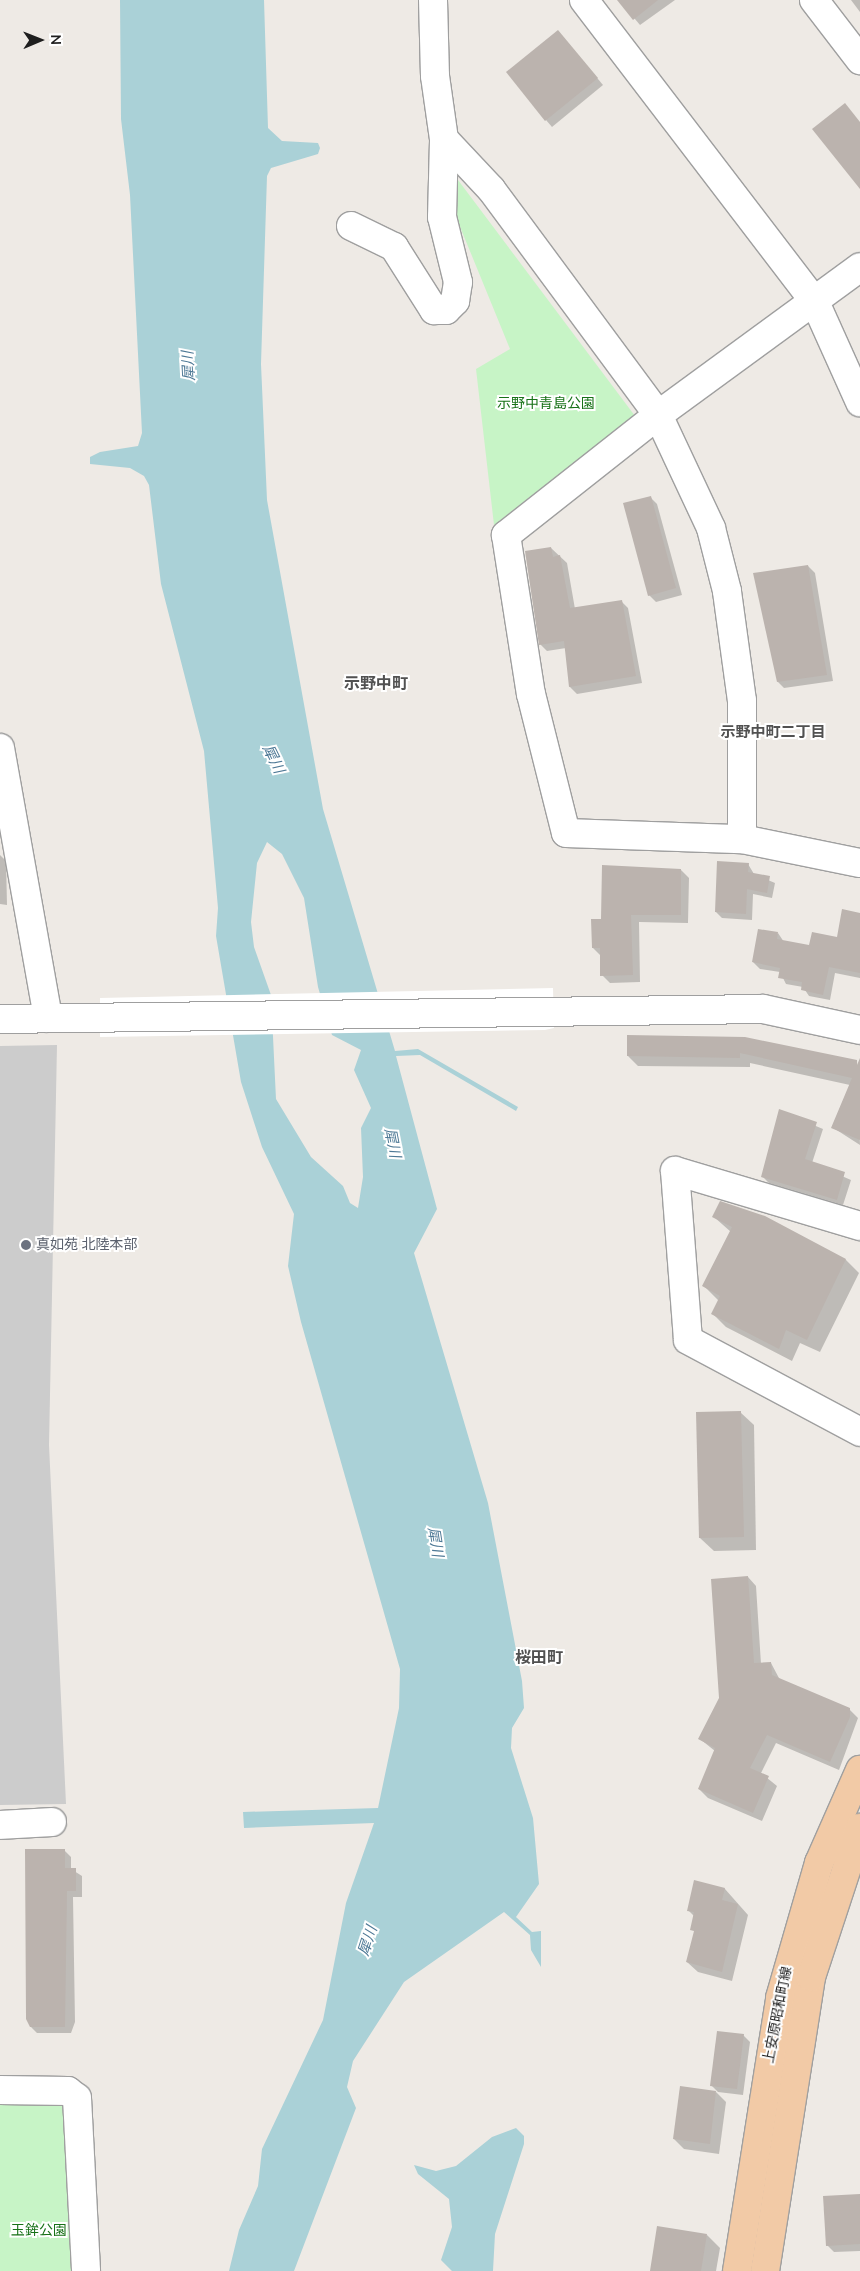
<!DOCTYPE html>
<meta charset="utf-8">
<style>
body{margin:0}
#map{position:relative;width:860px;height:2271px;overflow:hidden;background:#eeeae5;font-family:"Nunito Sans","Noto Sans JP",sans-serif}
div>[style]{position:absolute}
[style*='--x']{left:calc(var(--x)*1px);top:calc(var(--y)*1px);width:calc(var(--w)*1px);rotate:calc(var(--a)*1deg)}
.religious>*{inset:0;background:#ccc}
.park>*{inset:0;background:#c7f4c6}
.water>*{inset:0;background:#aad1d7}
.pier>*{inset:0;background:#fff}
.shadow>*{inset:0;background:#0003}
.building>*{inset:0;background:#bbb3ae}
.roads{filter:drop-shadow(1px 0 #9f9f9f) drop-shadow(-1px 0 #9f9f9f) drop-shadow(0 1px #9f9f9f) drop-shadow(0 -1px #9f9f9f)}
.minor>*{height:28px;margin:-14px;padding:0 14px;transform-origin:14px;border-radius:14px;background:#fff}
.major>*{height:28px;margin:-14px;padding:0 14px;transform-origin:14px;border-radius:14px;background:#f2caa6}
.dots>*{width:14px;height:14px;translate:-50% -50%;box-sizing:border-box;border:2px solid #fff;border-radius:50%}
span{translate:-50% -50%;white-space:nowrap;text-align:center;line-height:1.15;-webkit-text-stroke:4px #fff;paint-order:stroke}
.park-label{font-size:14px;color:#177117}
.worship-label{font-size:14px;color:#5b616d}
.left{translate:0 -50%;text-align:left}
.street-label{font-size:14px;color:#1e1e1e}
.water-label{font-size:15px;color:#4d7895;font-style:italic}
.neighbourhood-label{font-size:15px;color:#515151;font-weight:700}
.quarter-label{font-size:16px;color:#515151;font-weight:700}
.north{position:absolute;left:15px;top:15px;width:50px;height:50px;-webkit-text-stroke:4px #fff;paint-order:stroke;rotate:89deg;font-size:14px;font-weight:700;line-height:20px;text-align:center;color:#1e1e1e}
.north::after{content:'';display:block;margin:auto;width:18px;height:22px;background:#1e1e1e;clip-path:polygon(50% 0,100% 100%,50% 72%,0 100%)}
</style>
<div id="map">
<div class="religious">
<i style="clip-path:polygon(57px 1045px,49px 1445px,66px 1804px,0 1805px,0 1046px)"></i>
</div>
<div class="park">
<i style="clip-path:polygon(434px 148px,635px 416px,494px 525px,476px 369px,510px 349px,445px 190px)"></i>
<i style="clip-path:polygon(62px 2099px,72px 2109px,79px 2271px,0 2271px,0 2100px)"></i>
</div>
<div class="water">
<i style="clip-path:polygon(evenodd,120px 0,264px 0,268px 128px,282px 141px,318px 143px,320px 148px,318px 154px,271px 168px,267px 176px,261px 364px,267px 500px,323px 809px,395px 1051px,418px 1049px,518px 1107px,516px 1111px,420px 1055px,396px 1056px,437px 1209px,414px 1253px,488px 1503px,522px 1681px,524px 1708px,512px 1728px,511px 1748px,533px 1818px,539px 1884px,516px 1917px,532px 1932px,541px 1931px,541px 1967px,531px 1950px,530px 1935px,504px 1912px,404px 1982px,353px 2061px,347px 2087px,356px 2108px,294px 2271px,229px 2271px,239px 2230px,258px 2186px,262px 2149px,323px 2020px,346px 1903px,374px 1823px,244px 1828px,243px 1812px,378px 1808px,399px 1708px,400px 1669px,301px 1322px,288px 1266px,294px 1214px,262px 1147px,241px 1082px,216px 936px,218px 908px,204px 751px,161px 584px,149px 485px,144px 476px,130px 468px,90px 464px,90px 457px,100px 452px,138px 446px,142px 433px,130px 195px,121px 119px,120px 0,267px 842px,282px 854px,304px 898px,318px 987px,332px 1035px,361px 1050px,354px 1070px,371px 1108px,361px 1128px,363px 1177px,358px 1208px,350px 1203px,343px 1186px,311px 1157px,276px 1099px,271px 995px,254px 947px,251px 922px,257px 863px,267px 842px)"></i>
<i style="clip-path:polygon(516px 2128px,524px 2136px,524px 2144px,495px 2234px,493px 2271px,452px 2271px,441px 2260px,452px 2227px,449px 2199px,418px 2174px,414px 2165px,436px 2171px,456px 2166px,492px 2137px)"></i>
</div>
<div class="pier">
<i style="clip-path:polygon(553px 988px,554px 1028px,545px 1030px,100px 1037px,100px 998px)"></i>
</div>
<div class="shadow">
<i style="clip-path:polygon(619px 0,675px 0,640px 25px)"></i>
<i style="clip-path:polygon(851px 0,860px 0,860px 12px)"></i>
<i style="clip-path:polygon(558px 31px,603px 85px,552px 127px,546px 120px)"></i>
<i style="clip-path:polygon(650px 497px,657px 504px,682px 595px,656px 602px,649px 595px)"></i>
<i style="clip-path:polygon(551px 548px,567px 563px,575px 609px,622px 602px,628px 608px,642px 683px,577px 694px,570px 687px,566px 648px,547px 651px,540px 644px)"></i>
<i style="clip-path:polygon(808px 566px,815px 573px,833px 681px,784px 688px,778px 682px)"></i>
<i style="clip-path:polygon(0 855px,6px 861px,7px 905px,0 904px)"></i>
<i style="clip-path:polygon(748px 864px,754px 874px,775px 883px,772px 898px,753px 894px,752px 920px,722px 918px,716px 912px)"></i>
<i style="clip-path:polygon(681px 870px,689px 878px,688px 923px,639px 922px,640px 982px,610px 983px,602px 975px,601px 956px,593px 948px,602px 920px)"></i>
<i style="clip-path:polygon(860px 914px,860px 978px,835px 973px,830px 1000px,809px 996px,803px 987px,786px 984px,780px 972px,760px 969px,753px 962px,778px 933px,784px 942px,810px 947px,838px 938px)"></i>
<i style="clip-path:polygon(629px 1037px,857px 1061px,860px 1145px,832px 1127px,850px 1085px,750px 1063px,750px 1067px,638px 1066px,628px 1056px)"></i>
<i style="clip-path:polygon(780px 1111px,823px 1129px,812px 1163px,851px 1180px,843px 1205px,769px 1183px,763px 1177px)"></i>
<i style="clip-path:polygon(714px 1217px,764px 1217px,846px 1260px,859px 1273px,820px 1352px,800px 1343px,792px 1361px,726px 1327px,713px 1314px,719px 1301px,704px 1286px,731px 1232px)"></i>
<i style="clip-path:polygon(740px 1412px,754px 1425px,756px 1550px,714px 1551px,700px 1538px)"></i>
<i style="clip-path:polygon(748px 1577px,756px 1586px,761px 1664px,771px 1663px,780px 1680px,849px 1709px,858px 1718px,839px 1770px,776px 1743px,761px 1773px,777px 1786px,762px 1821px,708px 1798px,699px 1789px,715px 1751px,700px 1739px,720px 1699px)"></i>
<i style="clip-path:polygon(64px 1850px,71px 1857px,71px 1869px,82px 1876px,82px 1897px,73px 1897px,75px 2022px,71px 2033px,37px 2033px,31px 2027px)"></i>
<i style="clip-path:polygon(695px 1882px,725px 1889px,748px 1915px,732px 1981px,698px 1972px,687px 1962px,695px 1933px,694px 1916px,688px 1910px)"></i>
<i style="clip-path:polygon(743px 2035px,750px 2042px,743px 2095px,718px 2092px,711px 2085px)"></i>
<i style="clip-path:polygon(716px 2092px,726px 2102px,719px 2154px,684px 2149px,674px 2139px)"></i>
<i style="clip-path:polygon(860px 2195px,860px 2251px,834px 2252px,827px 2245px)"></i>
<i style="clip-path:polygon(707px 2235px,720px 2248px,716px 2271px,651px 2271px)"></i>
</div>
<div class="building">
<i style="clip-path:polygon(617px 0,658px 0,633px 20px)"></i>
<i style="clip-path:polygon(558px 30px,598px 78px,545px 121px,506px 72px)"></i>
<i style="clip-path:polygon(845px 103px,860px 122px,860px 189px,812px 129px)"></i>
<i style="clip-path:polygon(651px 496px,676px 588px,648px 596px,623px 503px)"></i>
<i style="clip-path:polygon(551px 547px,553px 557px,560px 555px,570px 608px,622px 600px,636px 676px,569px 687px,564px 641px,539px 645px,525px 551px)"></i>
<i style="clip-path:polygon(808px 565px,827px 675px,777px 682px,753px 573px)"></i>
<i style="clip-path:polygon(717px 861px,749px 863px,748px 872px,770px 876px,767px 893px,747px 889px,746px 914px,715px 912px)"></i>
<i style="clip-path:polygon(602px 865px,681px 869px,681px 915px,631px 915px,633px 975px,600px 976px,600px 948px,592px 948px,591px 919px,601px 919px)"></i>
<i style="clip-path:polygon(842px 909px,860px 913px,860px 973px,829px 967px,823px 995px,801px 990px,802px 982px,778px 978px,780px 968px,752px 962px,758px 929px,778px 932px,777px 939px,809px 945px,812px 932px,837px 937px)"></i>
<i style="clip-path:polygon(627px 1035px,745px 1037px,857px 1060px,857px 1065px,860px 1058px,860px 1140px,831px 1128px,852px 1078px,740px 1053px,740px 1058px,627px 1056px)"></i>
<i style="clip-path:polygon(779px 1109px,817px 1122px,805px 1159px,845px 1172px,837px 1200px,761px 1177px)"></i>
<i style="clip-path:polygon(720px 1201px,765px 1216px,846px 1259px,807px 1340px,786px 1330px,779px 1349px,711px 1314px,720px 1296px,702px 1286px,732px 1227px,712px 1217px)"></i>
<i style="clip-path:polygon(741px 1411px,744px 1537px,699px 1538px,696px 1412px)"></i>
<i style="clip-path:polygon(748px 1576px,754px 1663px,771px 1662px,772px 1675px,850px 1708px,850px 1717px,830px 1762px,767px 1735px,750px 1768px,769px 1776px,753px 1813px,698px 1789px,715px 1748px,698px 1739px,719px 1698px,711px 1579px)"></i>
<i style="clip-path:polygon(25px 1849px,65px 1849px,65px 1868px,76px 1868px,76px 1891px,67px 1891px,65px 2027px,30px 2027px,26px 2019px)"></i>
<i style="clip-path:polygon(694px 1880px,725px 1888px,722px 1900px,738px 1904px,722px 1972px,686px 1962px,694px 1931px,690px 1930px,694px 1912px,687px 1911px)"></i>
<i style="clip-path:polygon(717px 2031px,744px 2034px,737px 2089px,710px 2086px)"></i>
<i style="clip-path:polygon(680px 2086px,716px 2091px,710px 2144px,673px 2139px)"></i>
<i style="clip-path:polygon(860px 2194px,860px 2244px,826px 2246px,823px 2196px)"></i>
<i style="clip-path:polygon(657px 2226px,707px 2234px,701px 2271px,650px 2271px)"></i>
</div>
<div class="roads">
<div class="minor">
<i style="--x:433;--y:0;--w:76;--a:88.5"></i>
<i style="--x:435;--y:76;--w:64;--a:81.9"></i>
<i style="--x:444;--y:139;--w:69;--a:46.8"></i>
<i style="--x:491;--y:189;--w:281;--a:53.5"></i>
<i style="--x:658;--y:415;--w:194;--a:141.7"></i>
<i style="--x:506;--y:535;--w:161;--a:81.1"></i>
<i style="--x:531;--y:694;--w:143;--a:75.9"></i>
<i style="--x:566;--y:833;--w:176;--a:2"></i>
<i style="--x:742;--y:839;--w:120;--a:11.5"></i>
<i style="--x:584;--y:0;--w:380;--a:52.6"></i>
<i style="--x:815;--y:302;--w:110;--a:65.8"></i>
<i style="--x:814;--y:0;--w:76;--a:52.5"></i>
<i style="--x:351;--y:226;--w:48;--a:26"></i>
<i style="--x:394;--y:247;--w:75;--a:57.6"></i>
<i style="--x:434;--y:310;--w:12;--a:0"></i>
<i style="--x:446;--y:310;--w:13;--a:-45"></i>
<i style="--x:455;--y:301;--w:19;--a:-81"></i>
<i style="--x:458;--y:282;--w:67;--a:-103.8"></i>
<i style="--x:442;--y:217;--w:78;--a:-88.5"></i>
<i style="--x:0;--y:748;--w:274;--a:79.9"></i>
<i style="--x:742;--y:839;--w:138;--a:-90"></i>
<i style="--x:742;--y:701;--w:111;--a:-97.8"></i>
<i style="--x:727;--y:591;--w:65;--a:-104.3"></i>
<i style="--x:711;--y:528;--w:125;--a:-115.1"></i>
<i style="--x:658;--y:415;--w:250;--a:-36.2"></i>
<i style="--x:0;--y:1019;--w:763;--a:-0.75"></i>
<i style="--x:763;--y:1009;--w:99;--a:12.2"></i>
<i style="--x:860;--y:1226;--w:193;--a:-163.4"></i>
<i style="--x:675;--y:1171;--w:169;--a:85.6"></i>
<i style="--x:688;--y:1340;--w:195;--a:28.1"></i>
<i style="--x:0;--y:1825;--w:52;--a:-3.3"></i>
<i style="--x:0;--y:2090;--w:68;--a:0.8"></i>
<i style="--x:68;--y:2091;--w:11;--a:38"></i>
<i style="--x:77;--y:2098;--w:173;--a:87"></i>
</div>
<div class="major">
<i style="--x:737;--y:2271;--w:276;--a:-81"></i>
<i style="--x:780;--y:1998;--w:141;--a:-73.9"></i>
<i style="--x:819;--y:1863;--w:102;--a:-66.2"></i>
<i style="--x:765;--y:2271;--w:298;--a:-81.1"></i>
<i style="--x:811;--y:1977;--w:157;--a:-71.8"></i>
</div>
</div>
<div class="dots">
<i style="left:26px;top:1245px;background:#6b7280"></i>
</div>
<div class="park-label">
<span style="left:546px;top:404px">示野中青島公園</span>
<span style="left:39px;top:2231px">玉鉾公園</span>
</div>
<div class="worship-label">
<span class="left" style="left:36px;top:1245px">真如苑 北陸本部</span>
</div>
<div class="street-label">
<span style="left:778px;top:2015px;rotate:-79deg">上安原昭和町線</span>
</div>
<div class="water-label">
<span style="left:189px;top:366px;rotate:-93deg">犀川</span>
<span style="left:273px;top:759px;rotate:64deg">犀川</span>
<span style="left:392px;top:1143px;rotate:79deg">犀川</span>
<span style="left:435px;top:1542px;rotate:81deg">犀川</span>
<span style="left:368px;top:1941px;rotate:-72deg">犀川</span>
</div>
<div class="neighbourhood-label">
<span style="left:773px;top:733px">示野中町二丁目</span>
</div>
<div class="quarter-label">
<span style="left:376px;top:684px">示野中町</span>
<span style="left:539px;top:1658px">桜田町</span>
</div>
<div class="north">N</div>
</div>
